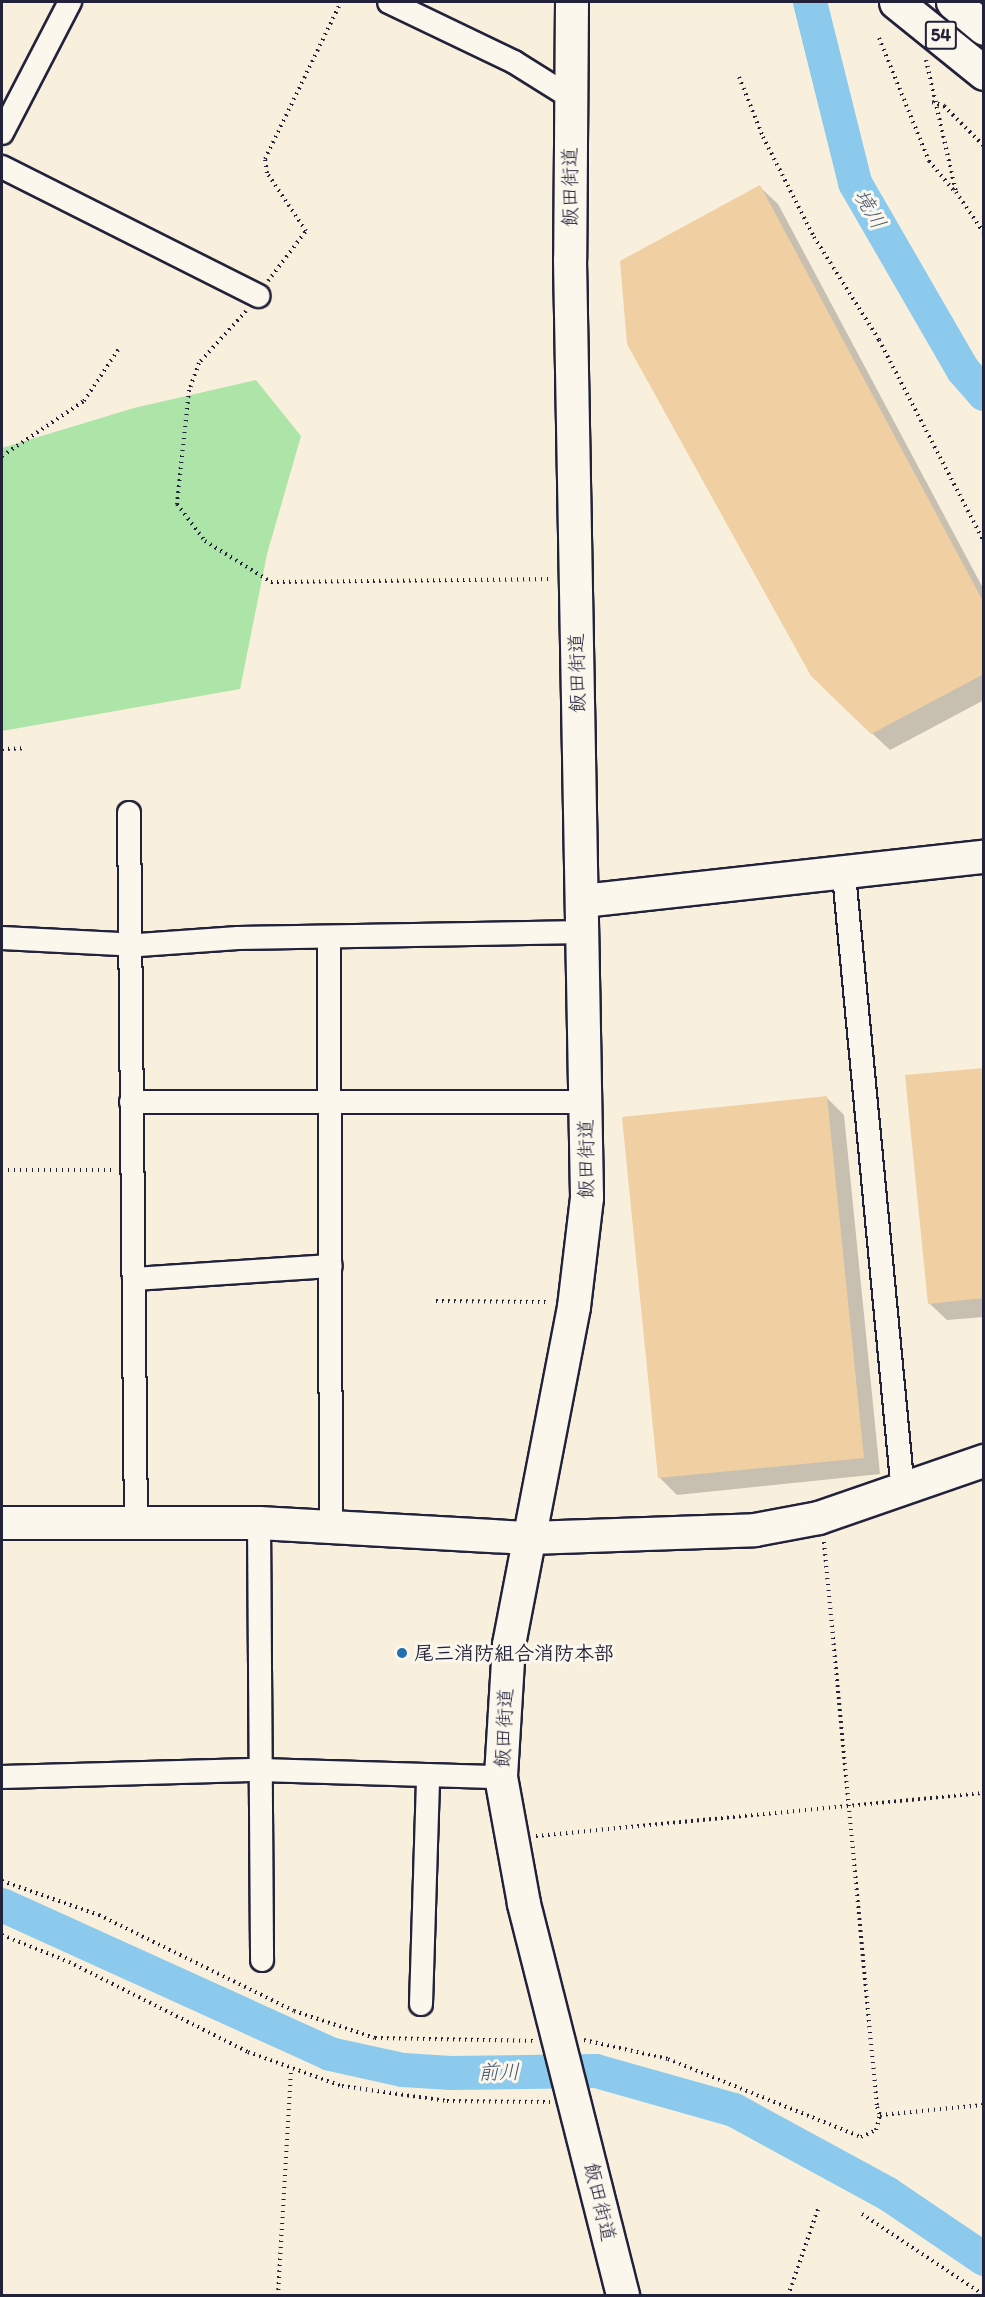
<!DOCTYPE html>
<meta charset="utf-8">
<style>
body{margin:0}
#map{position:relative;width:985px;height:2297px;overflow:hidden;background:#f9efdd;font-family:Itim,"Klee One",sans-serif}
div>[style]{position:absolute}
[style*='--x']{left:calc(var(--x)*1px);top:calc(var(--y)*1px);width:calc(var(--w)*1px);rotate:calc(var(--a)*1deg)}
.green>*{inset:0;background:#ade4a7}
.shadow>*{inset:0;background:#0003}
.river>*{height:34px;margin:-17px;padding:0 17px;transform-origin:17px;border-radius:17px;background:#8bcaec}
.building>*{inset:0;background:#f0d0a2}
.path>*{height:4px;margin-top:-2px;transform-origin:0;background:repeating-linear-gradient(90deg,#22223b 0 1.5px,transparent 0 6px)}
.roads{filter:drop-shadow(2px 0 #22223b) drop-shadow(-2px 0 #22223b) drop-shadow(0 2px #22223b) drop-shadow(0 -2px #22223b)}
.street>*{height:22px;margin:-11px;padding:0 11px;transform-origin:11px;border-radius:11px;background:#fbf7ec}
.secondary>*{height:32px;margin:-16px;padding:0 16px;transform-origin:16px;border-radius:16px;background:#fbf7ec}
.primary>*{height:33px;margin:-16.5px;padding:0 16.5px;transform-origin:16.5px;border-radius:16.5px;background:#fbf7ec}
.dots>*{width:16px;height:16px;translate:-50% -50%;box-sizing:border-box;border:3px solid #fbf7ec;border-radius:50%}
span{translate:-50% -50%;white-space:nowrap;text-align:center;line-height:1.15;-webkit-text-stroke:6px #fbf7ec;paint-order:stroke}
.shield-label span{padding:2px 4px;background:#fbf7ec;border:2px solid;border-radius:4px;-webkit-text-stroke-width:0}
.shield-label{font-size:18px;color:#22223b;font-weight:700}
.street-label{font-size:20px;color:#22223b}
.poi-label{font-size:20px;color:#22223b;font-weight:700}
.left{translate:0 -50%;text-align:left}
.water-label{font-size:21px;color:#425470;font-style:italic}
.frame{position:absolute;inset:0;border:3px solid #22223b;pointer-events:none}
</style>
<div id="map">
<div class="green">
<i style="clip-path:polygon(256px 380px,301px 436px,267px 554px,240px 689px,2px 731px,2px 448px,134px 408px)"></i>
</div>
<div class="shadow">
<i style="clip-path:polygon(760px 187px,778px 204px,984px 590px,984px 700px,890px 750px,830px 694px)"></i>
<i style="clip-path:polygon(984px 1069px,984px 1317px,947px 1320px,929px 1303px)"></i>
<i style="clip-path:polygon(827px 1098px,844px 1115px,880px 1474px,677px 1495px,659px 1477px)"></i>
</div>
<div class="river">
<i style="--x:810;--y:2;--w:187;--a:76"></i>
<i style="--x:855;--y:183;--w:216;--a:60"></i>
<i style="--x:963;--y:370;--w:32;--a:49"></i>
<i style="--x:2;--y:1905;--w:360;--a:24.4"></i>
<i style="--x:330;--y:2054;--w:75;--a:12.4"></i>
<i style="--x:403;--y:2070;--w:48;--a:3.6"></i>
<i style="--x:451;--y:2073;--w:145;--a:-0.8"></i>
<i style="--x:596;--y:2071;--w:143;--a:15.8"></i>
<i style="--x:734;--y:2110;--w:175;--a:28.6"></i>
<i style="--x:888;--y:2194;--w:116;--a:34.1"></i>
</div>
<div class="building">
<i style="clip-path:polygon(760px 185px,984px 603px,984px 674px,871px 734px,811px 676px,627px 344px,620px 261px)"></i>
<i style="clip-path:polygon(984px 1068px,984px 1298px,928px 1304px,905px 1075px)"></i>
<i style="clip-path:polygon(827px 1096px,864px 1458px,658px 1478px,622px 1117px)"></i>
</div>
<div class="path">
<i style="--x:879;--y:38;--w:133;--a:67.9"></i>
<i style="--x:929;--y:161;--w:40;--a:50"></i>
<i style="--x:926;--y:60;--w:135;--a:77.2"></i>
<i style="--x:956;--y:192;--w:50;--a:55.7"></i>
<i style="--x:739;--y:77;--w:65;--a:68.2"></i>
<i style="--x:763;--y:137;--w:112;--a:63"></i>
<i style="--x:814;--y:237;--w:122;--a:57.7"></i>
<i style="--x:879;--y:340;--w:228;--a:62.5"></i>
<i style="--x:932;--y:102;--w:13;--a:18"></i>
<i style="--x:944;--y:106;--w:57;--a:45"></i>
<i style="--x:268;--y:281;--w:63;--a:-52.8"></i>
<i style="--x:306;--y:231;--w:70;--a:-123.9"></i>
<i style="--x:267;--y:173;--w:14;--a:-98"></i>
<i style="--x:265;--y:159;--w:174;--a:-64.2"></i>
<i style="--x:246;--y:311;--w:70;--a:132.1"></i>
<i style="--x:199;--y:363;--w:29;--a:110"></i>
<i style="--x:189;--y:390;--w:115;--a:96"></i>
<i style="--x:177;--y:504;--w:46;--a:52.9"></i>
<i style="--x:205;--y:541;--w:78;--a:31.8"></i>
<i style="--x:271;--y:582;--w:280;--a:-0.6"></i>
<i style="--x:2;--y:456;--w:99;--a:-33.9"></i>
<i style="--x:84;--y:401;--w:65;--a:-56.3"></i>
<i style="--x:2;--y:749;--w:23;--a:-2"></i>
<i style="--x:2;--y:1170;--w:113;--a:0"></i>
<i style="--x:436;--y:1301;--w:113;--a:0.5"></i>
<i style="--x:824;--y:1542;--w:567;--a:84.64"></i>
<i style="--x:877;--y:2107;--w:9;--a:69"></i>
<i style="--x:880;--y:2115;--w:104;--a:-5.5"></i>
<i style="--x:536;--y:1836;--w:450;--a:-5.5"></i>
<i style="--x:2;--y:1881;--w:103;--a:19.3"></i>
<i style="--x:99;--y:1915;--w:217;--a:26.2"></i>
<i style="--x:294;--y:2011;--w:85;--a:18.4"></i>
<i style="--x:375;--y:2038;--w:160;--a:1.1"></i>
<i style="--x:2;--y:1935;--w:72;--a:21.9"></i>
<i style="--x:69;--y:1962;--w:200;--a:26.7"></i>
<i style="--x:248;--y:2052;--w:100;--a:19.9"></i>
<i style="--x:342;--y:2086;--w:106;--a:8.1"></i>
<i style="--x:447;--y:2101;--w:103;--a:0.6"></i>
<i style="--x:584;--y:2040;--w:86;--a:12.7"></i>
<i style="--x:668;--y:2059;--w:208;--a:22"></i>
<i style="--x:861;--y:2137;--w:17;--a:-25"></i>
<i style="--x:876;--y:2130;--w:16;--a:-75"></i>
<i style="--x:862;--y:2214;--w:146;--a:33.6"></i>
<i style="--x:278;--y:2296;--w:227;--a:-86.7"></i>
<i style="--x:788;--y:2296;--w:92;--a:-71"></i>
</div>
<div class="roads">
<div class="street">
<i style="--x:389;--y:2;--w:139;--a:25.6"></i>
<i style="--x:514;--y:62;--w:66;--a:32"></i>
<i style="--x:2;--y:133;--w:148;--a:-62.6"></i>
<i style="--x:2;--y:167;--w:287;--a:26.7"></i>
<i style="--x:129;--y:813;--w:710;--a:89.44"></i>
<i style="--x:844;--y:875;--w:619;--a:84.53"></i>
<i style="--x:329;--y:937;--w:589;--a:89.81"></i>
<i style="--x:2;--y:938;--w:137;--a:2.9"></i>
<i style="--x:139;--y:945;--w:99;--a:-4"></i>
<i style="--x:238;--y:938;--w:346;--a:-1"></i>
<i style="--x:131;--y:1102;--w:456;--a:0"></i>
<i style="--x:134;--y:1279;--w:197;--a:-3.8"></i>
<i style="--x:259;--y:1523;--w:437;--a:89.6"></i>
<i style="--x:2;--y:1777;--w:258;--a:-1.6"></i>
<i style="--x:260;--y:1770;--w:241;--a:1.7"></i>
<i style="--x:421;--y:2004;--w:229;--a:-88.2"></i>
</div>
<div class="secondary">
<i style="--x:572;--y:2;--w:258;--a:90.4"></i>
<i style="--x:570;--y:260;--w:938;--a:88.96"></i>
<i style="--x:587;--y:1198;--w:110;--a:96.8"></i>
<i style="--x:574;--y:1307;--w:344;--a:100.9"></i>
<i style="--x:509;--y:1645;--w:132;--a:93.5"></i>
<i style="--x:501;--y:1777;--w:129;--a:79.7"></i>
<i style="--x:524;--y:1904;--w:404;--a:75.8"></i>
<i style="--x:583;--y:901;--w:403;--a:-6.3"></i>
<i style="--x:2;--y:1523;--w:257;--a:0"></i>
<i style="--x:259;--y:1523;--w:271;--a:3.2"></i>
<i style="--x:530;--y:1538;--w:225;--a:-2"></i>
<i style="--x:755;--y:1530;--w:65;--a:-10.6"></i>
<i style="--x:819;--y:1518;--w:175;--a:-19.1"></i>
</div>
<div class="primary">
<i style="--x:896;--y:2;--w:113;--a:38.9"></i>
<i style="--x:953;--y:2;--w:40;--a:40"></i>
</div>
</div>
<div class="dots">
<i style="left:402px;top:1653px;background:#1f6fb2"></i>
</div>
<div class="shield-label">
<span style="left:941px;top:35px">54</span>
</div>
<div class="street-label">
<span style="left:570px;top:187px;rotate:-90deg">飯田街道</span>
<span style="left:577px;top:673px;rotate:-91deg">飯田街道</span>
<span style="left:586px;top:1159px;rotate:-90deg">飯田街道</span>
<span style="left:504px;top:1728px;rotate:-87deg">飯田街道</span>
<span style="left:600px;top:2202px;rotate:77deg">飯田街道</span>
</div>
<div class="poi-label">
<span class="left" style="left:414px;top:1653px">尾三消防組合消防本部</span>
</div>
<div class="water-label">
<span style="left:870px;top:209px;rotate:60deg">境川</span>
<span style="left:499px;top:2072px;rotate:-1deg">前川</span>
</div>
<div class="frame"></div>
</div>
